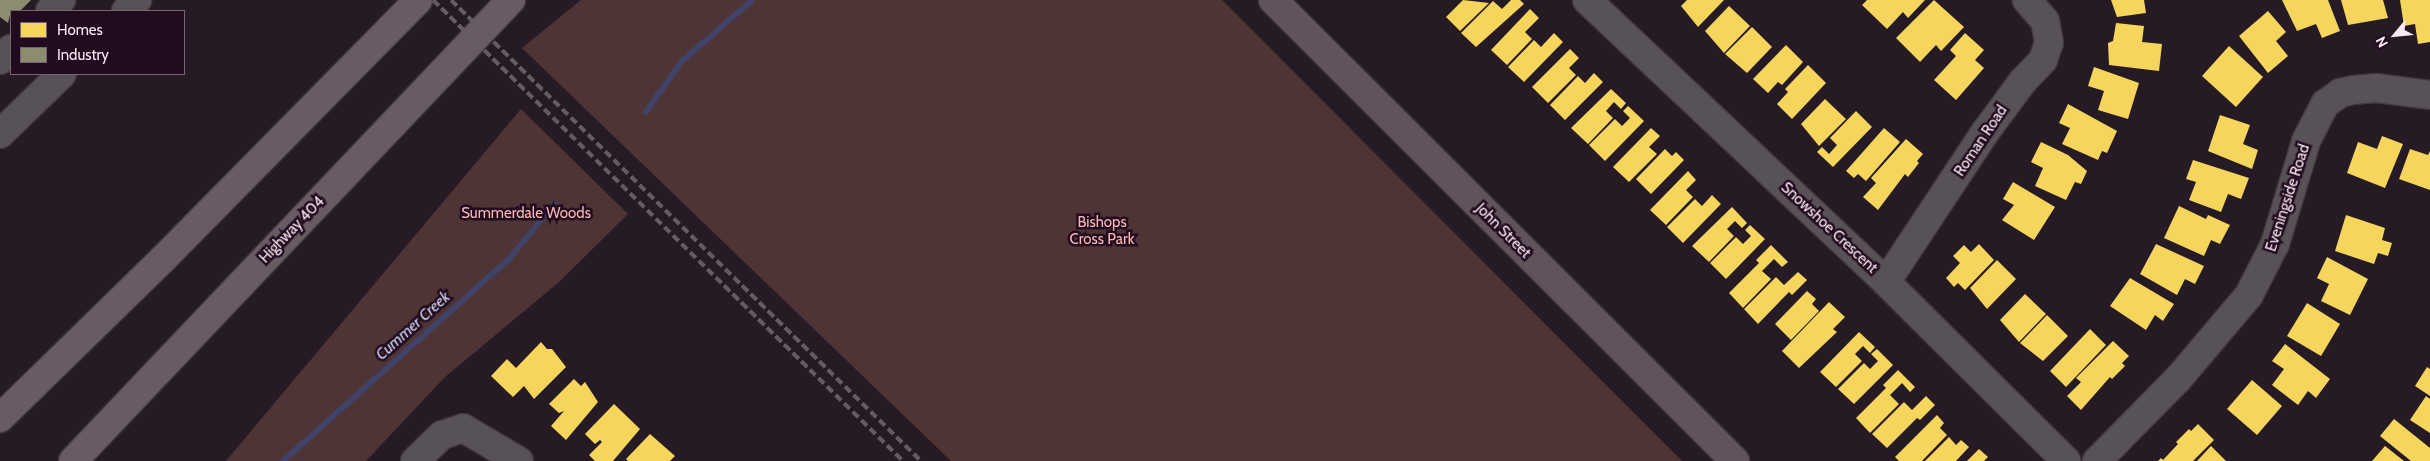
<!DOCTYPE html>
<style>
body{margin:0}
#map{position:relative;width:2430px;height:461px;overflow:hidden;background:#261b25;font-family:Cabin,sans-serif}
div>[style]{position:absolute}
[style*='--x']{left:calc(var(--x)*1px);top:calc(var(--y)*1px);width:calc(var(--w)*1px);rotate:calc(var(--a)*1deg)}
.green>*{inset:0;background:#4e3435}
.homes>*{inset:0;background:#f6d55c}
.industry>*{inset:0;background:#8c8c6e}
.stream>*{height:6px;margin:-3px;padding:0 3px;transform-origin:3px;border-radius:3px;background:#404267}
.roads{filter:drop-shadow(1px 0 #40373f) drop-shadow(-1px 0 #40373f) drop-shadow(0 1px #40373f) drop-shadow(0 -1px #40373f)}
.minor>*{height:28px;margin:-14px;padding:0 14px;transform-origin:14px;border-radius:14px;background:#595158}
.major>*{height:28px;margin:-14px;padding:0 14px;transform-origin:14px;border-radius:14px;background:#60535b}
.highway>*{height:28px;margin:-14px;padding:0 14px;transform-origin:14px;border-radius:14px;background:#695b63}
.rail>*{height:4px;margin-top:-2px;transform-origin:0;background:repeating-linear-gradient(90deg,#645c63 0 8px,transparent 0 12px)}
span{translate:-50% -50%;white-space:nowrap;text-align:center;line-height:1.15;-webkit-text-stroke:5px #210c1f;paint-order:stroke}
.street-label{font-size:15px;color:#f9eaf6}
.park-label{font-size:15px;color:#fab7b5}
.water-label{font-size:16px;color:#d2d6f2;font-style:italic}
.legend{position:absolute;left:10px;top:10px;width:175px;height:65px;box-sizing:border-box;background:#210c1f;border:1px solid #776575;margin:0;padding:6px 9px;list-style:none;font-size:15px;color:#f9eaf6}
.legend li{display:flex;align-items:center;gap:10px;height:25px}
.legend b{width:25px;border:1px solid #776575}
.north{position:absolute;left:2370px;top:10px;width:50px;height:50px;-webkit-text-stroke:4px #210c1f;paint-order:stroke;rotate:242deg;font-size:14px;font-weight:700;line-height:20px;text-align:center;color:#f9eaf6}
.north::after{content:'';display:block;margin:auto;width:18px;height:22px;background:#f9eaf6;clip-path:polygon(50% 0,100% 100%,50% 72%,0 100%)}
</style>
<div id="map">
<div class="green">
<i style="clip-path:polygon(581px 0,1222px 0,1682px 461px,951px 461px,522px 48px)"></i>
<i style="clip-path:polygon(521px 109px,628px 214px,558px 283px,445px 377px,366px 461px,226px 461px)"></i>
</div>
<div class="homes">
<i style="clip-path:polygon(1463px 0,1489px 3px,1460px 31px,1446px 17px)"></i>
<i style="clip-path:polygon(1511px 0,1520px 0,1524px 4px,1476px 47px,1461px 33px,1493px 1px,1502px 9px)"></i>
<i style="clip-path:polygon(1687px 0,1724px 0,1698px 27px,1681px 6px)"></i>
<i style="clip-path:polygon(1867px 0,1925px 0,1908px 18px,1903px 12px,1887px 29px,1862px 5px)"></i>
<i style="clip-path:polygon(1934px 0,1964px 27px,1941px 51px,1936px 45px,1920px 62px,1896px 38px)"></i>
<i style="clip-path:polygon(2111px 0,2144px 0,2146px 13px,2117px 17px)"></i>
<i style="clip-path:polygon(2282px 0,2328px 0,2340px 31px,2322px 38px,2316px 24px,2297px 31px)"></i>
<i style="clip-path:polygon(2341px 0,2383px 0,2388px 18px,2348px 25px)"></i>
<i style="clip-path:polygon(2400px 0,2430px 0,2430px 42px,2418px 44px,2415px 24px,2404px 26px)"></i>
<i style="clip-path:polygon(1729px 6px,1750px 26px,1724px 53px,1705px 31px)"></i>
<i style="clip-path:polygon(1530px 9px,1539px 18px,1525px 32px,1532px 39px,1507px 65px,1491px 50px)"></i>
<i style="clip-path:polygon(2268px 11px,2286px 32px,2276px 41px,2288px 56px,2268px 73px,2239px 36px)"></i>
<i style="clip-path:polygon(2116px 23px,2144px 26px,2142px 42px,2162px 44px,2159px 71px,2109px 65px,2108px 43px,2113px 41px)"></i>
<i style="clip-path:polygon(1752px 27px,1772px 47px,1747px 73px,1725px 54px)"></i>
<i style="clip-path:polygon(1554px 33px,1563px 42px,1524px 82px,1508px 67px,1534px 40px,1541px 47px)"></i>
<i style="clip-path:polygon(1965px 33px,1984px 50px,1975px 60px,1984px 68px,1956px 100px,1934px 80px,1956px 56px,1950px 50px)"></i>
<i style="clip-path:polygon(1786px 45px,1803px 62px,1782px 85px,1778px 82px,1768px 93px,1753px 79px)"></i>
<i style="clip-path:polygon(2229px 46px,2263px 77px,2236px 107px,2202px 76px)"></i>
<i style="clip-path:polygon(1570px 49px,1579px 58px,1569px 68px,1576px 75px,1548px 103px,1532px 87px)"></i>
<i style="clip-path:polygon(1808px 65px,1826px 83px,1792px 119px,1777px 104px,1788px 92px,1785px 89px)"></i>
<i style="clip-path:polygon(2094px 67px,2139px 83px,2128px 119px,2098px 110px,2104px 91px,2088px 86px)"></i>
<i style="clip-path:polygon(1594px 73px,1603px 82px,1565px 120px,1550px 105px,1578px 76px,1585px 83px)"></i>
<i style="clip-path:polygon(1611px 89px,1626px 103px,1621px 109px,1614px 102px,1606px 111px,1613px 118px,1588px 144px,1571px 128px)"></i>
<i style="clip-path:polygon(1825px 99px,1846px 119px,1819px 146px,1801px 124px)"></i>
<i style="clip-path:polygon(2068px 104px,2117px 131px,2107px 153px,2102px 151px,2098px 160px,2062px 144px,2070px 128px,2059px 123px)"></i>
<i style="clip-path:polygon(1628px 106px,1644px 121px,1605px 161px,1589px 145px,1615px 119px,1622px 126px,1630px 118px,1623px 111px)"></i>
<i style="clip-path:polygon(1856px 111px,1872px 127px,1833px 167px,1817px 152px,1822px 147px,1829px 154px,1837px 145px,1830px 138px)"></i>
<i style="clip-path:polygon(2220px 115px,2250px 125px,2243px 144px,2258px 150px,2252px 169px,2208px 151px)"></i>
<i style="clip-path:polygon(1651px 128px,1660px 136px,1649px 147px,1657px 154px,1629px 182px,1613px 167px)"></i>
<i style="clip-path:polygon(1884px 128px,1900px 142px,1866px 181px,1858px 174px,1854px 178px,1846px 171px)"></i>
<i style="clip-path:polygon(2382px 136px,2403px 144px,2385px 188px,2347px 173px,2358px 142px,2377px 149px)"></i>
<i style="clip-path:polygon(1906px 139px,1923px 154px,1917px 161px,1919px 163px,1908px 177px,1905px 174px,1878px 210px,1863px 197px,1876px 183px,1871px 178px)"></i>
<i style="clip-path:polygon(2041px 142px,2068px 155px,2087px 171px,2081px 184px,2075px 182px,2066px 200px,2035px 186px,2043px 168px,2031px 162px)"></i>
<i style="clip-path:polygon(1665px 149px,1672px 156px,1676px 152px,1684px 160px,1651px 194px,1636px 179px)"></i>
<i style="clip-path:polygon(2410px 149px,2428px 155px,2430px 151px,2430px 190px,2399px 179px)"></i>
<i style="clip-path:polygon(2193px 160px,2249px 178px,2241px 199px,2228px 194px,2221px 212px,2189px 200px,2196px 182px,2186px 179px)"></i>
<i style="clip-path:polygon(1688px 171px,1696px 180px,1686px 190px,1693px 197px,1666px 225px,1650px 210px)"></i>
<i style="clip-path:polygon(2013px 182px,2055px 207px,2034px 240px,2002px 220px,2014px 205px,2003px 199px)"></i>
<i style="clip-path:polygon(1712px 195px,1721px 204px,1683px 243px,1667px 227px,1695px 199px,1702px 206px)"></i>
<i style="clip-path:polygon(2179px 206px,2206px 219px,2208px 215px,2230px 225px,2220px 244px,2211px 240px,2204px 256px,2164px 238px)"></i>
<i style="clip-path:polygon(1732px 207px,1747px 223px,1742px 228px,1735px 221px,1727px 229px,1734px 236px,1709px 262px,1692px 246px)"></i>
<i style="clip-path:polygon(2346px 215px,2385px 228px,2382px 240px,2392px 243px,2388px 256px,2378px 253px,2374px 264px,2335px 251px)"></i>
<i style="clip-path:polygon(1750px 225px,1765px 239px,1726px 279px,1710px 263px,1736px 237px,1743px 244px,1751px 236px,1745px 230px)"></i>
<i style="clip-path:polygon(1979px 244px,1994px 260px,1965px 290px,1958px 283px,1954px 287px,1946px 278px,1960px 263px,1953px 256px,1964px 245px,1971px 252px)"></i>
<i style="clip-path:polygon(2156px 244px,2204px 266px,2195px 284px,2185px 279px,2177px 295px,2140px 274px)"></i>
<i style="clip-path:polygon(1771px 245px,1788px 262px,1782px 267px,1774px 259px,1762px 271px,1771px 279px,1743px 308px,1729px 293px,1759px 263px,1756px 260px)"></i>
<i style="clip-path:polygon(2327px 257px,2368px 279px,2350px 315px,2321px 301px,2329px 284px,2317px 278px)"></i>
<i style="clip-path:polygon(1997px 260px,2016px 279px,1987px 309px,1970px 288px)"></i>
<i style="clip-path:polygon(1798px 272px,1807px 280px,1792px 295px,1789px 292px,1758px 324px,1744px 309px,1776px 277px,1784px 285px)"></i>
<i style="clip-path:polygon(2130px 278px,2174px 304px,2163px 321px,2155px 315px,2146px 330px,2110px 306px)"></i>
<i style="clip-path:polygon(1807px 291px,1816px 299px,1812px 304px,1819px 311px,1791px 340px,1775px 324px)"></i>
<i style="clip-path:polygon(2025px 294px,2046px 314px,2019px 342px,2000px 320px)"></i>
<i style="clip-path:polygon(1829px 302px,1845px 317px,1833px 329px,1837px 332px,1799px 368px,1782px 351px)"></i>
<i style="clip-path:polygon(2307px 303px,2340px 324px,2321px 356px,2287px 336px)"></i>
<i style="clip-path:polygon(2047px 315px,2068px 336px,2043px 361px,2020px 343px)"></i>
<i style="clip-path:polygon(2090px 329px,2106px 345px,2066px 387px,2050px 371px)"></i>
<i style="clip-path:polygon(1859px 332px,1875px 347px,1870px 353px,1863px 346px,1855px 354px,1862px 361px,1836px 387px,1820px 372px)"></i>
<i style="clip-path:polygon(2113px 341px,2129px 356px,2122px 363px,2125px 366px,2112px 379px,2110px 377px,2081px 410px,2067px 396px,2081px 382px,2076px 378px)"></i>
<i style="clip-path:polygon(541px 342px,547px 349px,552px 349px,566px 367px,534px 399px,524px 386px,513px 397px,491px 376px,507px 359px,516px 368px)"></i>
<i style="clip-path:polygon(2285px 344px,2330px 379px,2316px 398px,2308px 391px,2298px 405px,2272px 385px,2284px 369px,2272px 361px)"></i>
<i style="clip-path:polygon(1877px 349px,1893px 365px,1854px 404px,1838px 389px,1864px 363px,1870px 369px,1878px 361px,1871px 354px)"></i>
<i style="clip-path:polygon(2427px 367px,2430px 369px,2430px 396px,2415px 386px)"></i>
<i style="clip-path:polygon(1898px 370px,1915px 387px,1910px 392px,1902px 383px,1890px 395px,1899px 404px,1870px 433px,1856px 418px,1886px 388px,1883px 385px)"></i>
<i style="clip-path:polygon(574px 379px,581px 386px,585px 382px,598px 402px,566px 440px,551px 426px,564px 411px,559px 413px,549px 404px)"></i>
<i style="clip-path:polygon(2252px 380px,2282px 406px,2257px 435px,2227px 409px)"></i>
<i style="clip-path:polygon(1926px 396px,1935px 405px,1920px 420px,1917px 418px,1887px 448px,1872px 434px,1904px 402px,1912px 410px)"></i>
<i style="clip-path:polygon(2426px 396px,2430px 399px,2430px 433px,2410px 420px)"></i>
<i style="clip-path:polygon(614px 404px,640px 429px,613px 461px,595px 461px,589px 455px,602px 442px,600px 440px,595px 444px,585px 434px)"></i>
<i style="clip-path:polygon(1937px 415px,1944px 423px,1940px 428px,1947px 435px,1922px 461px,1899px 461px,1895px 457px)"></i>
<i style="clip-path:polygon(2394px 419px,2430px 448px,2430px 461px,2411px 461px,2380px 436px)"></i>
<i style="clip-path:polygon(2198px 424px,2214px 440px,2193px 461px,2158px 461px,2161px 458px,2163px 460px,2178px 444px,2176px 442px,2189px 429px,2191px 431px)"></i>
<i style="clip-path:polygon(650px 434px,675px 456px,670px 461px,628px 461px,626px 459px)"></i>
<i style="clip-path:polygon(1949px 437px,1956px 445px,1961px 440px,1969px 447px,1956px 461px,1925px 461px)"></i>
<i style="clip-path:polygon(2211px 446px,2226px 461px,2197px 461px)"></i>
<i style="clip-path:polygon(2385px 446px,2404px 461px,2372px 461px)"></i>
<i style="clip-path:polygon(1979px 449px,1988px 457px,1984px 461px,1967px 461px)"></i>
</div>
<div class="industry">
<i style="clip-path:polygon(0 0,31px 0,20px 11px,11px 11px,8px 23px,0 17px)"></i>
</div>
<div class="stream">
<i style="--x:646;--y:112;--w:61;--a:-55"></i>
<i style="--x:681;--y:62;--w:94;--a:-41.1"></i>
<i style="--x:283;--y:461;--w:303;--a:-41.8"></i>
<i style="--x:509;--y:259;--w:71;--a:-50.7"></i>
</div>
<div class="roads">
<div class="minor">
<i style="--x:1587;--y:0;--w:411;--a:43.3"></i>
<i style="--x:1886;--y:282;--w:254;--a:44.8"></i>
<i style="--x:50;--y:11;--w:16;--a:-45"></i>
<i style="--x:126;--y:11;--w:16;--a:-45"></i>
<i style="--x:0;--y:60;--w:16;--a:-45"></i>
<i style="--x:0;--y:134;--w:86;--a:-44.1"></i>
<i style="--x:1886;--y:282;--w:181;--a:-56.5"></i>
<i style="--x:1986;--y:131;--w:62;--a:-53.5"></i>
<i style="--x:2023;--y:81;--w:29;--a:-46"></i>
<i style="--x:2043;--y:60;--w:18;--a:-71"></i>
<i style="--x:2049;--y:43;--w:22;--a:-100"></i>
<i style="--x:2045;--y:21;--w:28;--a:-131"></i>
<i style="--x:415;--y:461;--w:37;--a:-44"></i>
<i style="--x:442;--y:435;--w:22;--a:-18"></i>
<i style="--x:463;--y:428;--w:65;--a:30.5"></i>
<i style="--x:2097;--y:461;--w:115;--a:-45.4"></i>
<i style="--x:2178;--y:379;--w:110;--a:-49.8"></i>
<i style="--x:2249;--y:295;--w:57;--a:-63"></i>
<i style="--x:2275;--y:244;--w:108;--a:-73.2"></i>
<i style="--x:2306;--y:141;--w:42;--a:-62.8"></i>
<i style="--x:2325;--y:104;--w:19;--a:-36"></i>
<i style="--x:2340;--y:93;--w:13;--a:-13"></i>
<i style="--x:2353;--y:90;--w:23;--a:-5"></i>
<i style="--x:2376;--y:88;--w:54;--a:7.4"></i>
</div>
<div class="major">
<i style="--x:1273;--y:0;--w:653;--a:44.94"></i>
</div>
<div class="highway">
<i style="--x:0;--y:418;--w:228;--a:-44.3"></i>
<i style="--x:163;--y:259;--w:363;--a:-45.4"></i>
<i style="--x:73;--y:461;--w:636;--a:-46.47"></i>
</div>
</div>
<div class="rail">
<i style="--x:433;--y:0;--w:658;--a:44.45"></i>
<i style="--x:451;--y:0;--w:658;--a:44.45"></i>
</div>
<div class="street-label">
<span style="left:1981px;top:141px;rotate:-56deg">Roman Road</span>
<span style="left:2288px;top:198px;rotate:-72deg">Eveningside Road</span>
<span style="left:1829px;top:228px;rotate:43deg">Snowshoe Crescent</span>
<span style="left:292px;top:230px;rotate:-46deg">Highway 404</span>
<span style="left:1503px;top:231px;rotate:45deg">John Street</span>
</div>
<div class="park-label">
<span style="left:526px;top:214px">Summerdale Woods</span>
<span style="left:1102px;top:231px">Bishops<br>Cross Park</span>
</div>
<div class="water-label">
<span style="left:413px;top:326px;rotate:-42deg">Cummer Creek</span>
</div>
<ul class="legend">
<li><b style="height:14px;background:#f6d55c"></b>Homes</li>
<li><b style="height:14px;background:#8c8c6e"></b>Industry</li>
</ul>
<div class="north">N</div>
</div>
